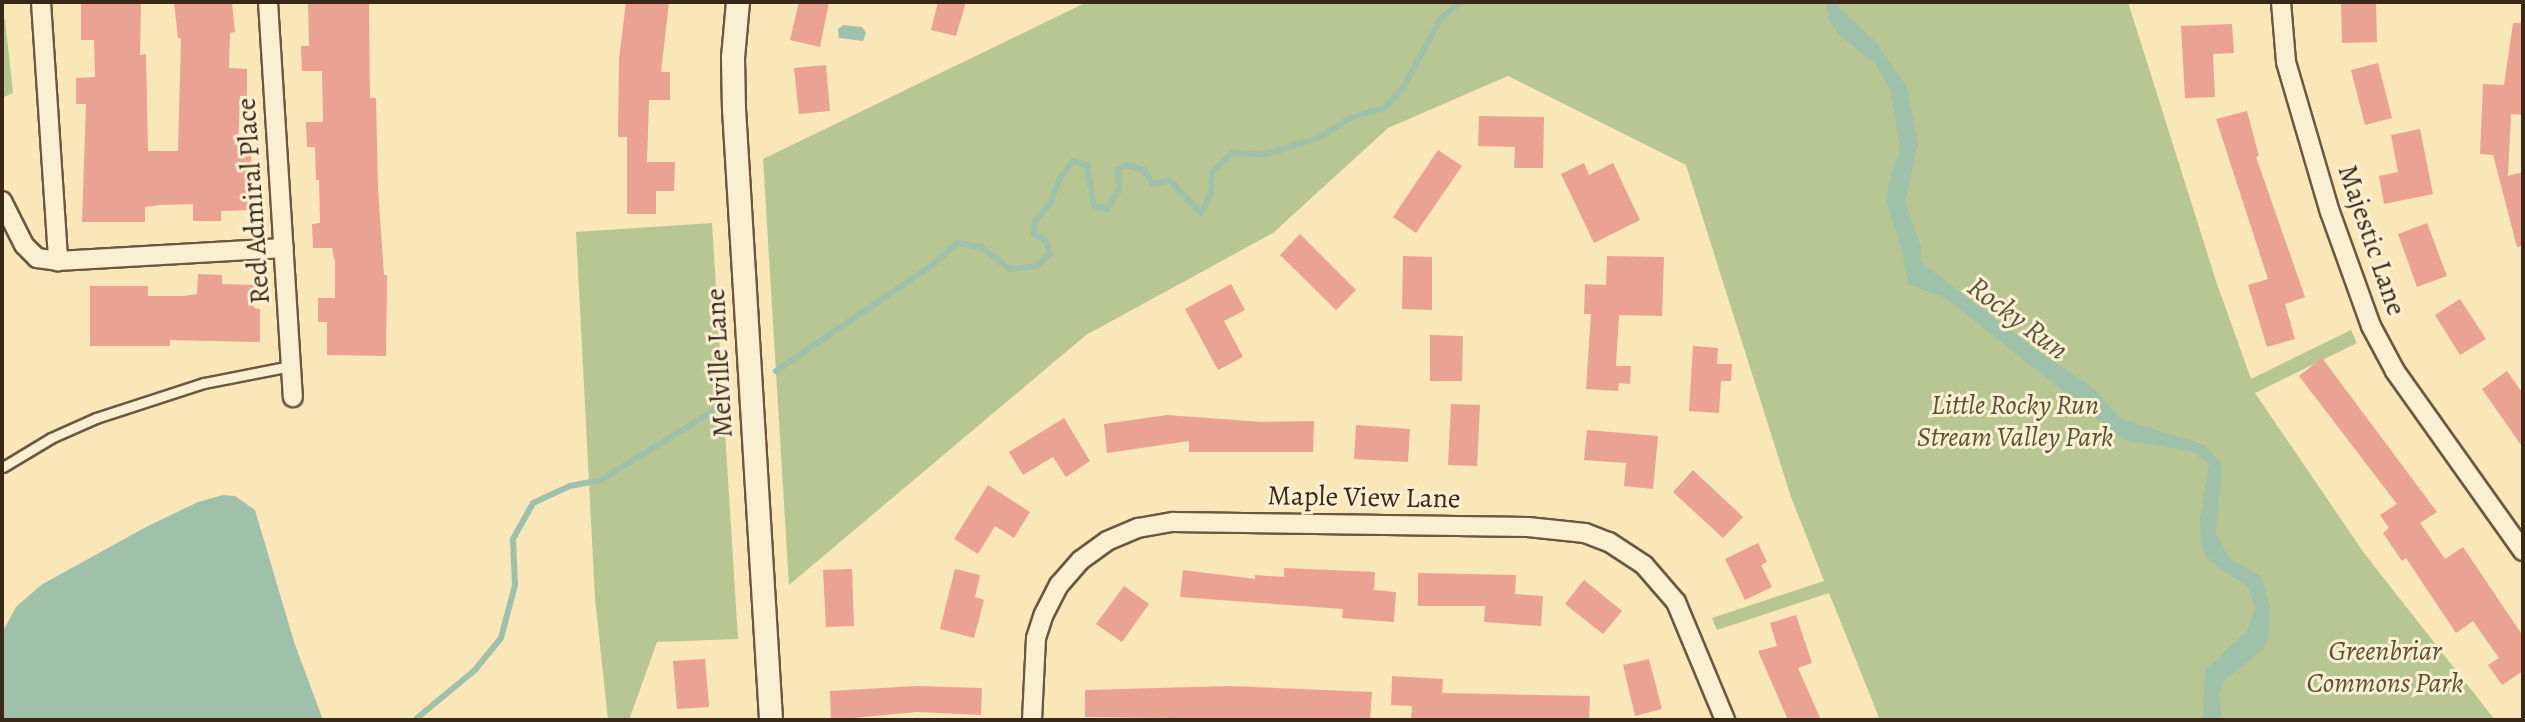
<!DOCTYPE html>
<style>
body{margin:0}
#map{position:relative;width:2525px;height:722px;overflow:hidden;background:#f9e6b9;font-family:Alegreya,serif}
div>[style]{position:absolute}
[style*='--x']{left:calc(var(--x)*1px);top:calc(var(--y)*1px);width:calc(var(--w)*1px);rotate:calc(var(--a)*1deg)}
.green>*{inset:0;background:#b8c694}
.water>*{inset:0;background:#9fc0a9}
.stream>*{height:6px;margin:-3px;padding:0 3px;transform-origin:3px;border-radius:3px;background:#9fc0a9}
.building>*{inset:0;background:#eaa293}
.roads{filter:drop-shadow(2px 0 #6a5840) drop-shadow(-2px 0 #6a5840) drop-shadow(0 2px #6a5840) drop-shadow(0 -2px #6a5840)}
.service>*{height:9px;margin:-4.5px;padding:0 4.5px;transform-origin:4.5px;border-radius:4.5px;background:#fbefd2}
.minor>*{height:18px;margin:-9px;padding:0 9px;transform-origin:9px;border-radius:9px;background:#fbefd2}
.tertiary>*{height:22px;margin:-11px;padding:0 11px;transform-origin:11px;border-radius:11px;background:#fbefd2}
span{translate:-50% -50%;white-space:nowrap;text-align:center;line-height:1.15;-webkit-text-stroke:6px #fbefd2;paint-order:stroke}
.street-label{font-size:28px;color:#3a2817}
.park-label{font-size:28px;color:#5a5036;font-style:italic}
.water-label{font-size:30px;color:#585643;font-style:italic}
.frame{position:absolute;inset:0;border:4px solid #3a2817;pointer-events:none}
</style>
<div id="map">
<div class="green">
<i style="clip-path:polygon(1087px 2px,2128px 2px,2216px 281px,2251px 379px,2351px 330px,2357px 343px,2255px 393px,2364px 553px,2495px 720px,1880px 720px,1829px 593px,1717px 630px,1712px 618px,1824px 581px,1791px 497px,1686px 165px,1508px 76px,1388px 128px,1273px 233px,1086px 335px,789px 585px,763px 159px)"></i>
<i style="clip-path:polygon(5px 19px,13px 93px,2px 98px,2px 20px)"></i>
<i style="clip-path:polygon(712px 223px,738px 639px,657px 642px,629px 720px,608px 720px,595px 598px,576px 232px)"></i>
</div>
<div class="water">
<i style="clip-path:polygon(1826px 2px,1838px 2px,1840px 9px,1876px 42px,1907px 87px,1918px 144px,1905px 202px,1921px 247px,1921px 262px,2028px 344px,2092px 387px,2121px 419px,2205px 445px,2222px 465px,2216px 534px,2230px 559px,2262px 577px,2271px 612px,2268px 639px,2262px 650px,2224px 681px,2219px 693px,2222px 720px,2203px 718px,2205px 670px,2247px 631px,2256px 608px,2248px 587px,2219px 568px,2207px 557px,2201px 544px,2200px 519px,2209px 463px,2190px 451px,2124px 440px,1946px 298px,1908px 284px,1903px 254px,1887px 204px,1888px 186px,1900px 149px,1891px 92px,1876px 64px,1840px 36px,1829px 21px)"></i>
<i style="clip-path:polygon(843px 25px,862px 27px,866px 33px,863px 41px,839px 38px,838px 29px)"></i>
<i style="clip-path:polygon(223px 495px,235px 496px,255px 510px,294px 642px,323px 720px,2px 720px,2px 633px,16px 607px,41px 585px,146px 527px,198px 502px)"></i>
</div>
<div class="stream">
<i style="--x:776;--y:371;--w:191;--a:-34.1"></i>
<i style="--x:934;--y:264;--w:31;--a:-42"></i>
<i style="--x:957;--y:243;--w:24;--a:9"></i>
<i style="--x:981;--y:247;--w:36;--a:38"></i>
<i style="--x:1009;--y:269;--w:28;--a:-6"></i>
<i style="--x:1037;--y:266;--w:17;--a:-45"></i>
<i style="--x:1049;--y:254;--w:13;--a:-103"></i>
<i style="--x:1046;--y:241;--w:14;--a:-150"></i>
<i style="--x:1034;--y:234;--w:13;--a:-86"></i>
<i style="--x:1035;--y:221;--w:23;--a:-49"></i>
<i style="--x:1050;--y:204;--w:28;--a:-69"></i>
<i style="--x:1060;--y:178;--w:21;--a:-53"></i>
<i style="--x:1073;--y:161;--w:15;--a:16"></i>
<i style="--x:1087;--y:165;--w:42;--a:80.3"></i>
<i style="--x:1094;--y:206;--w:13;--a:13"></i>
<i style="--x:1107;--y:209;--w:22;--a:-58"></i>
<i style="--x:1119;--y:190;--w:20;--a:-93"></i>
<i style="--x:1118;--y:170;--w:9;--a:-32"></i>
<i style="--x:1126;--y:165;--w:19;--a:16"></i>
<i style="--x:1144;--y:170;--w:17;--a:57"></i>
<i style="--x:1153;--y:184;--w:17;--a:-13"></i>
<i style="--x:1170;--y:180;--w:45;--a:46.8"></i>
<i style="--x:1201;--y:213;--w:22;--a:-63"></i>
<i style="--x:1211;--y:193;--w:21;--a:-87"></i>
<i style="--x:1212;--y:172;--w:28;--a:-44"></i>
<i style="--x:1232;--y:153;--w:35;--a:2"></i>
<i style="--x:1267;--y:154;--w:56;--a:-17.8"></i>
<i style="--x:1320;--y:137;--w:36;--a:-32"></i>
<i style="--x:1350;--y:118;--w:38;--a:-17"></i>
<i style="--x:1386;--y:107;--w:28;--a:-49"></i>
<i style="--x:1404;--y:86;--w:77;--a:-61.4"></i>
<i style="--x:1441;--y:18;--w:26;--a:-39"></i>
<i style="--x:417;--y:718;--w:75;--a:-39.6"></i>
<i style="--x:475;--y:670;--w:41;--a:-50.9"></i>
<i style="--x:501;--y:638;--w:55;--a:-75.2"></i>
<i style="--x:515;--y:585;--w:46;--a:-92.5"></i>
<i style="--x:513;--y:539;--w:41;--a:-60.9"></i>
<i style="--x:533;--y:503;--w:41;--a:-24.7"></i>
<i style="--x:570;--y:486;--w:32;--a:-11"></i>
<i style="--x:601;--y:480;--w:143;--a:-31.6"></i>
</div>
<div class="building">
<i style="clip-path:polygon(81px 2px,141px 2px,140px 55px,146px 54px,148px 151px,178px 151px,181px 38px,178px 38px,174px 2px,232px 2px,235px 32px,230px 33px,229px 68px,247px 69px,247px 96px,240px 96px,238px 150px,251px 149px,252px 210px,221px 211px,221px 221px,193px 221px,193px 204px,160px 205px,145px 207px,145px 222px,82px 222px,86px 104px,76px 104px,76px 78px,95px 77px,94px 40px,81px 40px)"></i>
<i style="clip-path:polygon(308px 2px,369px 2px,370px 98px,376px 98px,378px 188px,384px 275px,387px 275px,386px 356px,327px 355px,327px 322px,318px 322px,318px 298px,335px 298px,335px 262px,332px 248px,313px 248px,312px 224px,320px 223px,319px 180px,316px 180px,315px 147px,307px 147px,306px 122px,323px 122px,322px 71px,302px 71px,301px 46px,309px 46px)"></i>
<i style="clip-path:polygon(626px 2px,669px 2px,661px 72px,670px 72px,670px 100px,649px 100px,647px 162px,675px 162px,674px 191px,656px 191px,656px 214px,627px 214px,627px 137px,618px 137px,619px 59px)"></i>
<i style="clip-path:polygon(799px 2px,829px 2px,820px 47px,790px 40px)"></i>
<i style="clip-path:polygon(938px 2px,966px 2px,956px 36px,931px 30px)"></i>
<i style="clip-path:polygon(2341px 2px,2376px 2px,2377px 42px,2342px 43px)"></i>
<i style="clip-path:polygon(2513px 23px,2523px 23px,2523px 115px,2511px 114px,2508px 176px,2523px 172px,2523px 246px,2517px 247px,2493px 155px,2480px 154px,2483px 84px,2504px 85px)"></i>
<i style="clip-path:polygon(2232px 24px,2234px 53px,2213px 54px,2215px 97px,2185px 98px,2181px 26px)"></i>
<i style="clip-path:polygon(2378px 63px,2392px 118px,2365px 125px,2351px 70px)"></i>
<i style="clip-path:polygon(826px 65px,830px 111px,799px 114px,794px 68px)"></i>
<i style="clip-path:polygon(2247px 111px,2259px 156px,2256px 157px,2305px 297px,2285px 304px,2295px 339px,2267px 347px,2248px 285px,2268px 279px,2216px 119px)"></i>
<i style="clip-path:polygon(1479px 116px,1544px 117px,1543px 168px,1514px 168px,1515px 147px,1478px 146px)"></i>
<i style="clip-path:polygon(2420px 129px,2433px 194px,2384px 204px,2379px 176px,2398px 172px,2391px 135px)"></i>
<i style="clip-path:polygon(1438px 150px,1462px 166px,1416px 233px,1393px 217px)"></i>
<i style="clip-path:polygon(1584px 163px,1589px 175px,1613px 163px,1640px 220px,1594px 243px,1561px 174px)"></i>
<i style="clip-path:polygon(2427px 223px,2447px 276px,2417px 287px,2398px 234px)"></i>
<i style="clip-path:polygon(1300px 234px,1356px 290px,1336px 310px,1280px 255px)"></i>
<i style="clip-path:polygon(1403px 256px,1432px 257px,1432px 310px,1402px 309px)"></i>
<i style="clip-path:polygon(1607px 256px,1664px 257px,1662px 316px,1619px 315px,1616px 366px,1631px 366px,1630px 384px,1619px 383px,1618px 391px,1586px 389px,1591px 314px,1584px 314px,1585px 284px,1606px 285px)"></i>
<i style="clip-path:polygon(198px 274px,222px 275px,222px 284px,254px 285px,254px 308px,260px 309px,260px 342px,170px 340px,170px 346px,90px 346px,90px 286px,148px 286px,148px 296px,184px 296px,197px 294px)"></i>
<i style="clip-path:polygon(1231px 284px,1245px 310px,1224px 321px,1243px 357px,1218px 370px,1185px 309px)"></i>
<i style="clip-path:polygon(2460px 299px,2486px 339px,2460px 355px,2435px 315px)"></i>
<i style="clip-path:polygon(1430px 335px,1463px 336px,1462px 381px,1430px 381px)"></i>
<i style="clip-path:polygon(1693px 346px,1718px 348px,1717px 364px,1732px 364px,1731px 381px,1721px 381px,1719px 413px,1689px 411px)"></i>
<i style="clip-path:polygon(2322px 358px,2437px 512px,2420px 523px,2445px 559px,2463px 547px,2523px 636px,2523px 671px,2502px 685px,2488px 665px,2499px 658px,2473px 621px,2456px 633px,2406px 558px,2402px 561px,2383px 533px,2389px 528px,2380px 515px,2397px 504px,2299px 376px)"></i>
<i style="clip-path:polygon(2507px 371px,2523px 394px,2523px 448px,2482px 389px)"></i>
<i style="clip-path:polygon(1451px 404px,1480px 405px,1477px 466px,1448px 465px)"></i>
<i style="clip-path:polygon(1167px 415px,1262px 422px,1314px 421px,1313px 452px,1189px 452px,1189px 441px,1107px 453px,1104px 424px)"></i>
<i style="clip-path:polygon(1064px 418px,1090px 461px,1066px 477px,1053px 457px,1023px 475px,1009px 452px)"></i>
<i style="clip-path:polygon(1356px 425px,1410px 429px,1408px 462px,1354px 459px)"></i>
<i style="clip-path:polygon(1587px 430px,1658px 436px,1653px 489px,1624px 486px,1626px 463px,1584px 460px)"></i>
<i style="clip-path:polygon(1693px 470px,1743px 517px,1723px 538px,1673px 492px)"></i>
<i style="clip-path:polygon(988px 485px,1030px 512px,1014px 538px,995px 526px,978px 554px,954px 539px)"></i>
<i style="clip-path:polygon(1758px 543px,1767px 562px,1761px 565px,1772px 587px,1745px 600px,1725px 559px)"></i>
<i style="clip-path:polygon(1284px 568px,1375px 572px,1374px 590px,1396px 592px,1394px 622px,1342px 618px,1343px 609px,1180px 597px,1183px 570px,1255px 579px,1255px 575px,1284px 577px)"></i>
<i style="clip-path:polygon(852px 569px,854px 626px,826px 627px,823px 570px)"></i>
<i style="clip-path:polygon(955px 569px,980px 575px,975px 597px,984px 600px,974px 638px,940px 629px)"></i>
<i style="clip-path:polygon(1418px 573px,1516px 575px,1515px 594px,1543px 596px,1541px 626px,1484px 622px,1485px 606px,1418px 606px)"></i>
<i style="clip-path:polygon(1584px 580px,1622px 611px,1603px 634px,1565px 604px)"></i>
<i style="clip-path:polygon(1124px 586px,1149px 604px,1122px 642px,1096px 624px)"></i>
<i style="clip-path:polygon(1796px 615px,1812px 663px,1798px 668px,1821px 720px,1788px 720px,1758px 651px,1777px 646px,1770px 623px)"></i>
<i style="clip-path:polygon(705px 659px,709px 707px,677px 709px,673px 661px)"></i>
<i style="clip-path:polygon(1649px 659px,1662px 709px,1635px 716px,1623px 665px)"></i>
<i style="clip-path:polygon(1392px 676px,1443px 679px,1442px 693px,1590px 696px,1589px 720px,1411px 720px,1412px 706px,1391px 705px)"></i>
<i style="clip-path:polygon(917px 686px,982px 688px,981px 715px,917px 712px,831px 720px,830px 691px)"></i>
<i style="clip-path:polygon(1230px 686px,1372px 692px,1370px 720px,1085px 717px,1085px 690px)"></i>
</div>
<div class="roads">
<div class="service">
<i style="--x:3;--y:467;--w:56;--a:-31.1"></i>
<i style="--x:51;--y:438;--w:49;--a:-24"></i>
<i style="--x:96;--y:418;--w:114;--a:-18"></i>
<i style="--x:204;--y:383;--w:89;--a:-11.1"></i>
</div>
<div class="minor">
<i style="--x:41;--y:2;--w:260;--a:86.2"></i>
<i style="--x:268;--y:2;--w:396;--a:86.4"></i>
<i style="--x:2281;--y:2;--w:60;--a:85.2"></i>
<i style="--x:2286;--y:62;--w:156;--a:73.7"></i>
<i style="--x:2330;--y:212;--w:121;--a:70.2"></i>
<i style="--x:2371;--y:326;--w:51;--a:61.9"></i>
<i style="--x:2395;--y:371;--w:221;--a:54.6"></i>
<i style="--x:2;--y:201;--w:49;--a:63.4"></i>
<i style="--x:24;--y:245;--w:18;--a:45"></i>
<i style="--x:37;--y:258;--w:21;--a:8"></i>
<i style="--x:58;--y:261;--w:226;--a:-3.3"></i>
<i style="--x:1032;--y:720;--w:82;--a:-87.2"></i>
<i style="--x:1036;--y:638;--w:25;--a:-72"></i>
<i style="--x:1044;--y:614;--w:33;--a:-63"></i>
<i style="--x:1059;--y:585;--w:33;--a:-49"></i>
<i style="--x:1081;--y:560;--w:32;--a:-36"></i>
<i style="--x:1107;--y:541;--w:34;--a:-23"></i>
<i style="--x:1138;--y:528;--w:36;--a:-10"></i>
<i style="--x:1173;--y:522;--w:355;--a:0.8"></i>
<i style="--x:1528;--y:527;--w:57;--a:6"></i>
<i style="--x:1585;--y:533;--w:26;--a:21"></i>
<i style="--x:1609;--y:542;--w:42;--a:33.3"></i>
<i style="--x:1644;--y:565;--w:49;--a:49.1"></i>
<i style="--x:1676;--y:602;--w:128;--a:67.4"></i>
</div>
<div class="tertiary">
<i style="--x:738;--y:2;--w:56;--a:95.1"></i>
<i style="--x:733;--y:58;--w:51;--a:88.9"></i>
<i style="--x:734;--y:109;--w:612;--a:86.53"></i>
</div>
</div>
<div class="street-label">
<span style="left:253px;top:201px;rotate:-94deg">Red Admiral Place</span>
<span style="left:2372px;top:240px;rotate:71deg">Majestic Lane</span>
<span style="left:719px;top:363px;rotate:-93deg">Melville Lane</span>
<span style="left:1364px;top:497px;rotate:1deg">Maple View Lane</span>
</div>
<div class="park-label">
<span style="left:2015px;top:421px">Little Rocky Run<br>Stream Valley Park</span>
<span style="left:2385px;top:667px">Greenbriar<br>Commons Park</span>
</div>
<div class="water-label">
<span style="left:2018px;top:318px;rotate:37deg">Rocky Run</span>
</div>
<div class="frame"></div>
</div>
